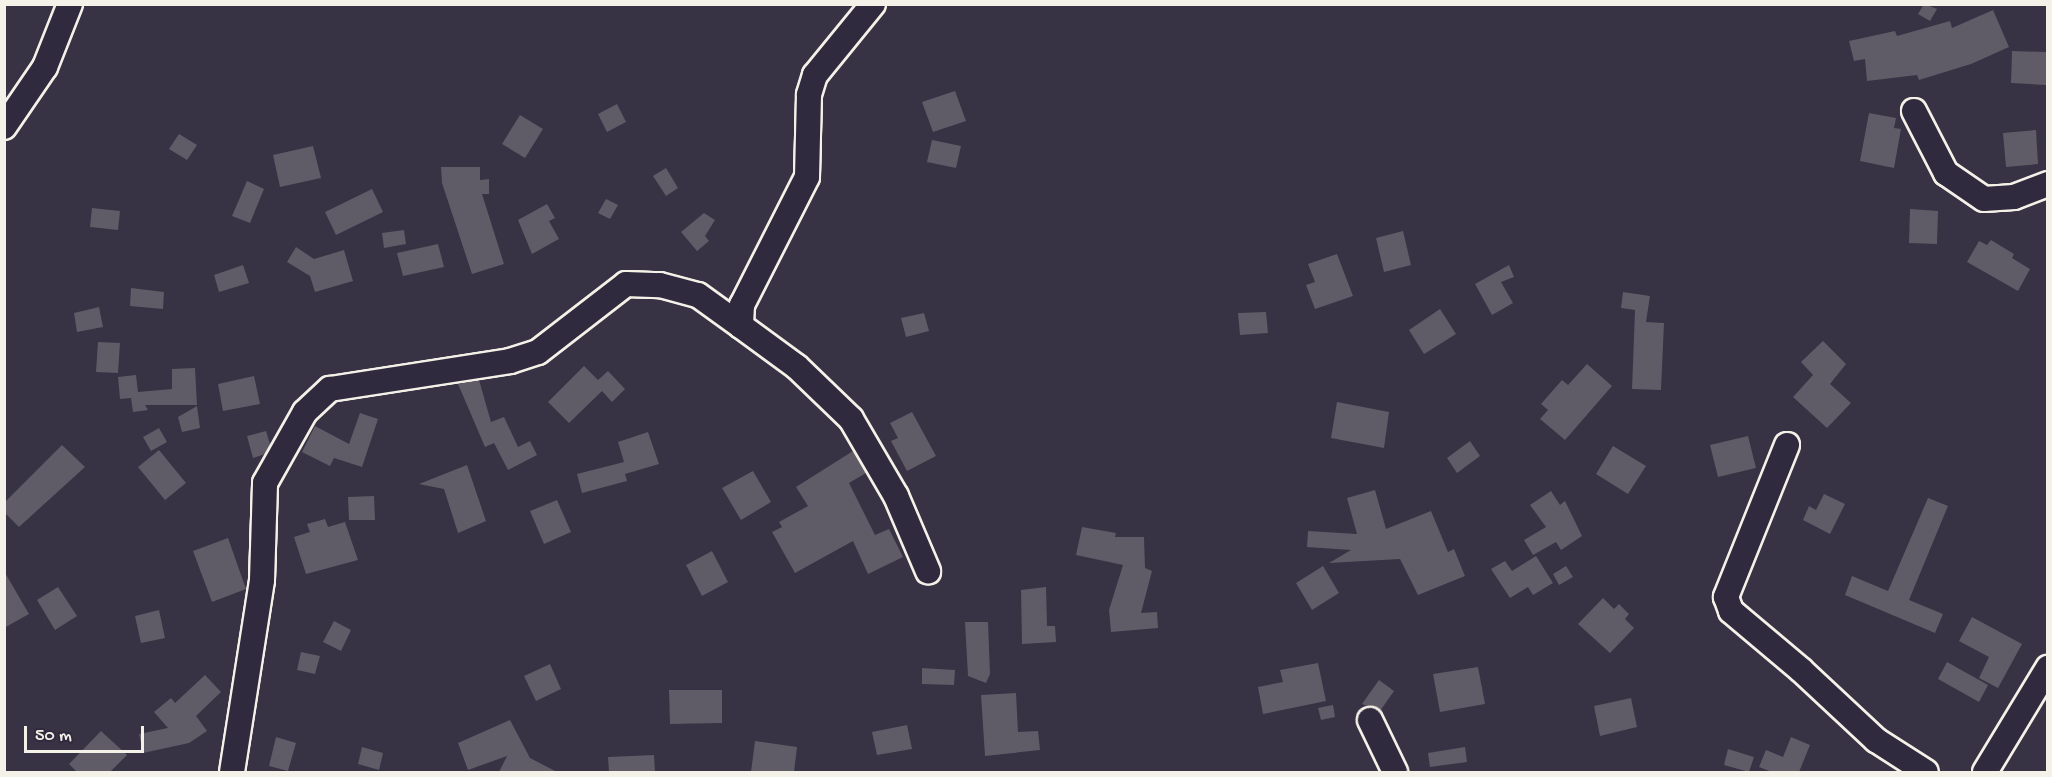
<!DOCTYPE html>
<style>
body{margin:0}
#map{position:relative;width:2052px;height:777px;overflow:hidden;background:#373244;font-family:"Gochi Hand",sans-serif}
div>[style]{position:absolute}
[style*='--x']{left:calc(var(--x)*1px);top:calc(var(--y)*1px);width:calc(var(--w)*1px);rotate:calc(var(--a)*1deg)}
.building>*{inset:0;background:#5f5c67}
.roads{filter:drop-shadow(2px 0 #f4f1e8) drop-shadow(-2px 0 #f4f1e8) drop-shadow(0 2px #f4f1e8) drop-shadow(0 -2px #f4f1e8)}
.minor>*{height:24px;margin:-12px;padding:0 12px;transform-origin:12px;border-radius:12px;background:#2f2a3d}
span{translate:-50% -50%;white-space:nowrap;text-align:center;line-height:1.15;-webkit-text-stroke:4.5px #2f2a3d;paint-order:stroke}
.frame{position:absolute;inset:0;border:6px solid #f4f1e8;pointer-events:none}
.scale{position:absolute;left:24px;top:726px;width:120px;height:27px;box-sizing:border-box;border:3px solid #f4f1e8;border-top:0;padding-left:8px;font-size:18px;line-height:21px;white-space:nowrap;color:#f4f1e8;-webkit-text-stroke:4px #2f2a3d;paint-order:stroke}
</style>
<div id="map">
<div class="building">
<i style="clip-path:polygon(1924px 4px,1937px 9px,1930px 21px,1918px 14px)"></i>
<i style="clip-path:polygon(1993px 10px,2009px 47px,1971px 64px,1919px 80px,1917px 75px,1867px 81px,1865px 59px,1854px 61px,1849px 41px,1895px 31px,1897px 36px,1950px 21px,1952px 28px)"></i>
<i style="clip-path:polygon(2012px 51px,2047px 52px,2046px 85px,2011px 83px)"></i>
<i style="clip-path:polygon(955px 91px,966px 121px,933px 132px,922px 102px)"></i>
<i style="clip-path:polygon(617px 104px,626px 122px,607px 132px,598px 114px)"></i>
<i style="clip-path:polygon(1869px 113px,1896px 118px,1894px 128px,1901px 129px,1894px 168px,1860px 161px)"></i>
<i style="clip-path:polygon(520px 115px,543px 129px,525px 158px,502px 144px)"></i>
<i style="clip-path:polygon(2036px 130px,2038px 164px,2006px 167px,2003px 133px)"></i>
<i style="clip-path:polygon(179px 134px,197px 145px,187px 160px,169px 149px)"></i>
<i style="clip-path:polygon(932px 140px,961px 146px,956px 168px,927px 162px)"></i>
<i style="clip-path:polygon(313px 146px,321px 178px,280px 187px,273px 155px)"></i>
<i style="clip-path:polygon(441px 167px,480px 167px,480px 180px,489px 179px,489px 194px,482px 194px,504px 264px,472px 274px,442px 183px)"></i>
<i style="clip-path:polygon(666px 168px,678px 188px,666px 196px,653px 176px)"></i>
<i style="clip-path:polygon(247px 181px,264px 189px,250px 223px,232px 216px)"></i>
<i style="clip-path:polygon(372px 189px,383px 212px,336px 235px,325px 212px)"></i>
<i style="clip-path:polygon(606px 199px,618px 205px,610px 219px,598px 213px)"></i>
<i style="clip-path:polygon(547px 204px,555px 218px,549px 221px,559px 239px,532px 254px,518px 220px)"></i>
<i style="clip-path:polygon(92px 208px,120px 211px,118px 230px,90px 227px)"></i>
<i style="clip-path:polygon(1910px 209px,1938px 211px,1937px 244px,1909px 243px)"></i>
<i style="clip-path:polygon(704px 213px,715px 220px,705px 236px,709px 241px,697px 251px,681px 232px)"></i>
<i style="clip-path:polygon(404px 230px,406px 244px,384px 248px,382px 233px)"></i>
<i style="clip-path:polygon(1403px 231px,1411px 265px,1384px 272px,1376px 238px)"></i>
<i style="clip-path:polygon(1991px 240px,2014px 254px,2012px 258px,2030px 269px,2018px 291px,1967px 262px,1979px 241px,1987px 245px)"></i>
<i style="clip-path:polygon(438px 244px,444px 267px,403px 276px,397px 253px)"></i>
<i style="clip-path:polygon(296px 247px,314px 259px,344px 250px,353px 281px,315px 292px,310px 276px,287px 262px)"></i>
<i style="clip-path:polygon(1337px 254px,1353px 296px,1315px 309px,1306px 285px,1315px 282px,1308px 264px)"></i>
<i style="clip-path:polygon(243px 265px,249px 283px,219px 292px,214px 275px)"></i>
<i style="clip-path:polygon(1509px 265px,1514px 277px,1501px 282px,1513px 303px,1492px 315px,1475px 284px)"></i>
<i style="clip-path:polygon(131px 288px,164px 292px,163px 309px,130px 306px)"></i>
<i style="clip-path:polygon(1623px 292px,1650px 296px,1646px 322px,1664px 323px,1661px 390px,1632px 389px,1635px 310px,1621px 308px)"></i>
<i style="clip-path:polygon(99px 307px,103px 327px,77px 332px,74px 313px)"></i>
<i style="clip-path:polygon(1440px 309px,1456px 334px,1424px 354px,1409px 330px)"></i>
<i style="clip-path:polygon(1266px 312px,1268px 333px,1240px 335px,1238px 313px)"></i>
<i style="clip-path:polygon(924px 313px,929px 331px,906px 337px,901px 318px)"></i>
<i style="clip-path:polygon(1823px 341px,1846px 364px,1830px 384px,1851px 403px,1827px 428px,1793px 397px,1813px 375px,1801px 362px)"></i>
<i style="clip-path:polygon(98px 342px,120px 343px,118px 373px,96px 372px)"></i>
<i style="clip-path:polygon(1587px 364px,1612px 386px,1565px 440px,1540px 419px,1548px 410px,1541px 404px,1562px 380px,1568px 385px)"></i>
<i style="clip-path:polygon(584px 366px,598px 380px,608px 371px,625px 389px,612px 402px,602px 391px,569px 423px,548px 402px)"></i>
<i style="clip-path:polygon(195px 368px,197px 405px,145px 405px,148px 410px,133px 412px,131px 398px,120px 399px,118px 377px,136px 375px,138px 392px,172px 389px,172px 369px)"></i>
<i style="clip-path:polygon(254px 376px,260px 404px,223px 411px,218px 384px)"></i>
<i style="clip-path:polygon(479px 380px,491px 422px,504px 417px,518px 447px,530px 441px,537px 455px,508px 470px,494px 443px,485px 447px,458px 384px)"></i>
<i style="clip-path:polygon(1337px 402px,1389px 412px,1384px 448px,1331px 438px)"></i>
<i style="clip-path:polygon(197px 406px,200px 428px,182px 432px,178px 417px)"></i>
<i style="clip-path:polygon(912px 412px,936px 456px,907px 471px,891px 441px,898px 438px,890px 423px)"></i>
<i style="clip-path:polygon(360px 413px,378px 419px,362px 467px,334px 458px,330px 466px,302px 452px,315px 426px,349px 444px)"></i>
<i style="clip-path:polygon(159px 428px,167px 442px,151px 451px,143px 437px)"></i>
<i style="clip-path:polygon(266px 431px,270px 444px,265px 454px,253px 458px,247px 436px)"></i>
<i style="clip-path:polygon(648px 432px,659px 464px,625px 474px,627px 481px,582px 493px,577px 474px,624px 462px,618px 442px)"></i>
<i style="clip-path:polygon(1748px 436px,1756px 468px,1718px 477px,1710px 445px)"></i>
<i style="clip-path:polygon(1470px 441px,1480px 456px,1457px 473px,1447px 458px)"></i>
<i style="clip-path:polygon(62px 445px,85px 467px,19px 527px,4px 512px,4px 503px)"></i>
<i style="clip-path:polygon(1613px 446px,1646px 466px,1628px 494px,1596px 474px)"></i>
<i style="clip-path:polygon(159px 450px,186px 483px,165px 500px,138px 467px)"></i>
<i style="clip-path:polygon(853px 451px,866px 473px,849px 483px,875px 535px,889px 529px,903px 557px,868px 574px,853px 541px,795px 573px,772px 532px,782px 527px,779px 522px,808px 506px,796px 487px)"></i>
<i style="clip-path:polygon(467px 465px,486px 521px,458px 533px,444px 489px,419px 484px)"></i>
<i style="clip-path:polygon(753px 471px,771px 502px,741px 520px,722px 488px)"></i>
<i style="clip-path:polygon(1375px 490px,1386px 529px,1431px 511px,1448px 552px,1454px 549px,1465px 576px,1418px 595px,1400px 559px,1329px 563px,1351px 550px,1307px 547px,1308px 531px,1357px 534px,1347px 498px)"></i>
<i style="clip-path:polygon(1551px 491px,1560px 505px,1565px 501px,1582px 536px,1561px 550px,1556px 542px,1533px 555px,1524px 540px,1546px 527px,1530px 505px)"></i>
<i style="clip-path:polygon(1824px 494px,1845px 504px,1830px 534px,1803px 520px,1809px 506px,1816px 510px)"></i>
<i style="clip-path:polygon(374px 496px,375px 520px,349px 520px,348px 497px)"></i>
<i style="clip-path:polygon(1928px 498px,1948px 506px,1909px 600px,1943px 614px,1935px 633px,1845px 595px,1852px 576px,1888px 591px)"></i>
<i style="clip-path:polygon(557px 500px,571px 532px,544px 544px,530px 511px)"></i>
<i style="clip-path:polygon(325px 519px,328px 527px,345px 522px,358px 560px,306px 574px,294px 537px,310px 532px,307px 524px)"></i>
<i style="clip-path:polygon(1082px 527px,1116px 533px,1115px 537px,1144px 537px,1145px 568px,1152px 571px,1141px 613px,1157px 612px,1158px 628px,1111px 632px,1109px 610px,1123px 565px,1076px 555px)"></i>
<i style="clip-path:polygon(228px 538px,246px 589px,212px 602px,193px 551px)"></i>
<i style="clip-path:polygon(712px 551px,728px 582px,702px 596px,686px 565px)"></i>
<i style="clip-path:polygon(1536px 556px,1553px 583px,1533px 595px,1528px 587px,1510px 598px,1491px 569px,1505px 561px,1512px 571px)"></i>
<i style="clip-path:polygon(1323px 566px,1339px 593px,1312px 610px,1296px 583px)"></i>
<i style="clip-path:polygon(1566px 566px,1573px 577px,1559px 585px,1553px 574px)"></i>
<i style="clip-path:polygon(4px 571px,29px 614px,4px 628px)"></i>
<i style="clip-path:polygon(58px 587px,77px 616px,55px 630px,37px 600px)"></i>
<i style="clip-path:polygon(1046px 587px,1047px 626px,1055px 626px,1056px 642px,1022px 644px,1021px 590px)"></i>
<i style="clip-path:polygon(1603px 598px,1614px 609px,1619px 604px,1629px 614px,1625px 619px,1634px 628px,1610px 653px,1578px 624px)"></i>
<i style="clip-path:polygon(159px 610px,165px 638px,141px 643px,135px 616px)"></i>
<i style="clip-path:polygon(1972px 617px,2022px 644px,1998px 688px,1979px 678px,1989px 657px,1959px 641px)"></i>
<i style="clip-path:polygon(334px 621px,351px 630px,341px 651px,323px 642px)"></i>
<i style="clip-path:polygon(965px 622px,988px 622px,990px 674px,986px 683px,968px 676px)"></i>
<i style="clip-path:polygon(301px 652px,320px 656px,315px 674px,297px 670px)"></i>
<i style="clip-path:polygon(1947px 662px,1988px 685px,1979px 702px,1938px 679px)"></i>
<i style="clip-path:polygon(1318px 663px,1326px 701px,1263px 714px,1258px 687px,1283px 682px,1280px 670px)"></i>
<i style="clip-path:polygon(550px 664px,561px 689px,536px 701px,524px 676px)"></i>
<i style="clip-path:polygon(1478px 667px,1485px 704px,1440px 712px,1433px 674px)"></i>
<i style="clip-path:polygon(922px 668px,955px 670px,954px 685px,922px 684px)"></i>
<i style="clip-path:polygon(205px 675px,221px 692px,196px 716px,207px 731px,189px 743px,143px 753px,139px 734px,168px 728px,154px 712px,171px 698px,175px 703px)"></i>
<i style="clip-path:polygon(1379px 680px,1394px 691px,1380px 711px,1362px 704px)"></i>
<i style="clip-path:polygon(669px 690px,722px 690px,722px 723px,670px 724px)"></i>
<i style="clip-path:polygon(1016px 693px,1018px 732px,1038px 731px,1040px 750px,985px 756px,981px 695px)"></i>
<i style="clip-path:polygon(1631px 698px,1637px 727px,1600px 736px,1594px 706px)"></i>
<i style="clip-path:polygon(1333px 705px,1335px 717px,1321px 720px,1318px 708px)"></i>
<i style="clip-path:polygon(510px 720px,530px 758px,557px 772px,499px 772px,507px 756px,468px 770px,458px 743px)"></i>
<i style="clip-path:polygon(907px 725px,912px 749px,877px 755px,872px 732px)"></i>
<i style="clip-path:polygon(101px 731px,127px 755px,110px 772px,77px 772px,69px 764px)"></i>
<i style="clip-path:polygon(276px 737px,296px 743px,288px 771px,269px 766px)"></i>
<i style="clip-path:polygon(1791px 737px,1810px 745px,1799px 772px,1772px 772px,1759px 767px,1766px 750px,1783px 757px)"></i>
<i style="clip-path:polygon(755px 741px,797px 747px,794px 772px,751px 772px)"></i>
<i style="clip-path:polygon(362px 747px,383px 753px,379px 770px,358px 764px)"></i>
<i style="clip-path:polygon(1465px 747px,1467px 762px,1430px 767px,1428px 753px)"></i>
<i style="clip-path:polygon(1728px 749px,1754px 757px,1749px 772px,1724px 765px)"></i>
<i style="clip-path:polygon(654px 755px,655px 772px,609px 772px,608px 757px)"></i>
</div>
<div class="roads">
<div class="minor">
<i style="--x:873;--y:4;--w:92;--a:129.2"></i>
<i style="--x:815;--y:75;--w:21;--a:107"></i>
<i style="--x:809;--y:95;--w:82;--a:91.4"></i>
<i style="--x:807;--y:177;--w:144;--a:116.9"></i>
<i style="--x:742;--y:305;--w:21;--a:93"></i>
<i style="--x:741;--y:326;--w:69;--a:36.2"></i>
<i style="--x:797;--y:367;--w:75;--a:43.9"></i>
<i style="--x:851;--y:419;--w:89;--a:59.7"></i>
<i style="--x:896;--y:496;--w:82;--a:66.9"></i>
<i style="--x:1914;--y:111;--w:70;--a:62.7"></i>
<i style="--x:1946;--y:173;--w:46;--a:34.4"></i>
<i style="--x:1984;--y:199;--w:30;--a:-4"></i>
<i style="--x:2014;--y:197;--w:36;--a:-21"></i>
<i style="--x:4;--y:127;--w:73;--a:-55.7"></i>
<i style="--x:45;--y:67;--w:68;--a:-68.4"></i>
<i style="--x:1787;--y:445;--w:164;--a:111.9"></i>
<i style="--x:1726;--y:597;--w:15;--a:70"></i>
<i style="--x:1731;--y:611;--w:92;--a:40.1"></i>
<i style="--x:1801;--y:670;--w:103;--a:43"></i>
<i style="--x:1876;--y:740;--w:59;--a:32.6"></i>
<i style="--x:1370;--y:720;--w:58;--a:64.3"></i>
<i style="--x:232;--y:772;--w:194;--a:-81.1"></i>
<i style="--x:262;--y:580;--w:97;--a:-88.2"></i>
<i style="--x:265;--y:483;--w:81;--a:-60.6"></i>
<i style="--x:305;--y:412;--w:34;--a:-43"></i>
<i style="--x:330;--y:389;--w:182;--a:-8.8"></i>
<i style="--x:510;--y:361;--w:29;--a:-18"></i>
<i style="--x:538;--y:352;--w:111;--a:-37.7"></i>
<i style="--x:626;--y:284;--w:34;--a:2"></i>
<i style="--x:660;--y:285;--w:39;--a:15"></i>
<i style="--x:698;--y:295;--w:53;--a:35.8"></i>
<i style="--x:1985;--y:772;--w:122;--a:-58.8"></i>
</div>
</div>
<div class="frame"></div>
<div class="scale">50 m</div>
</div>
